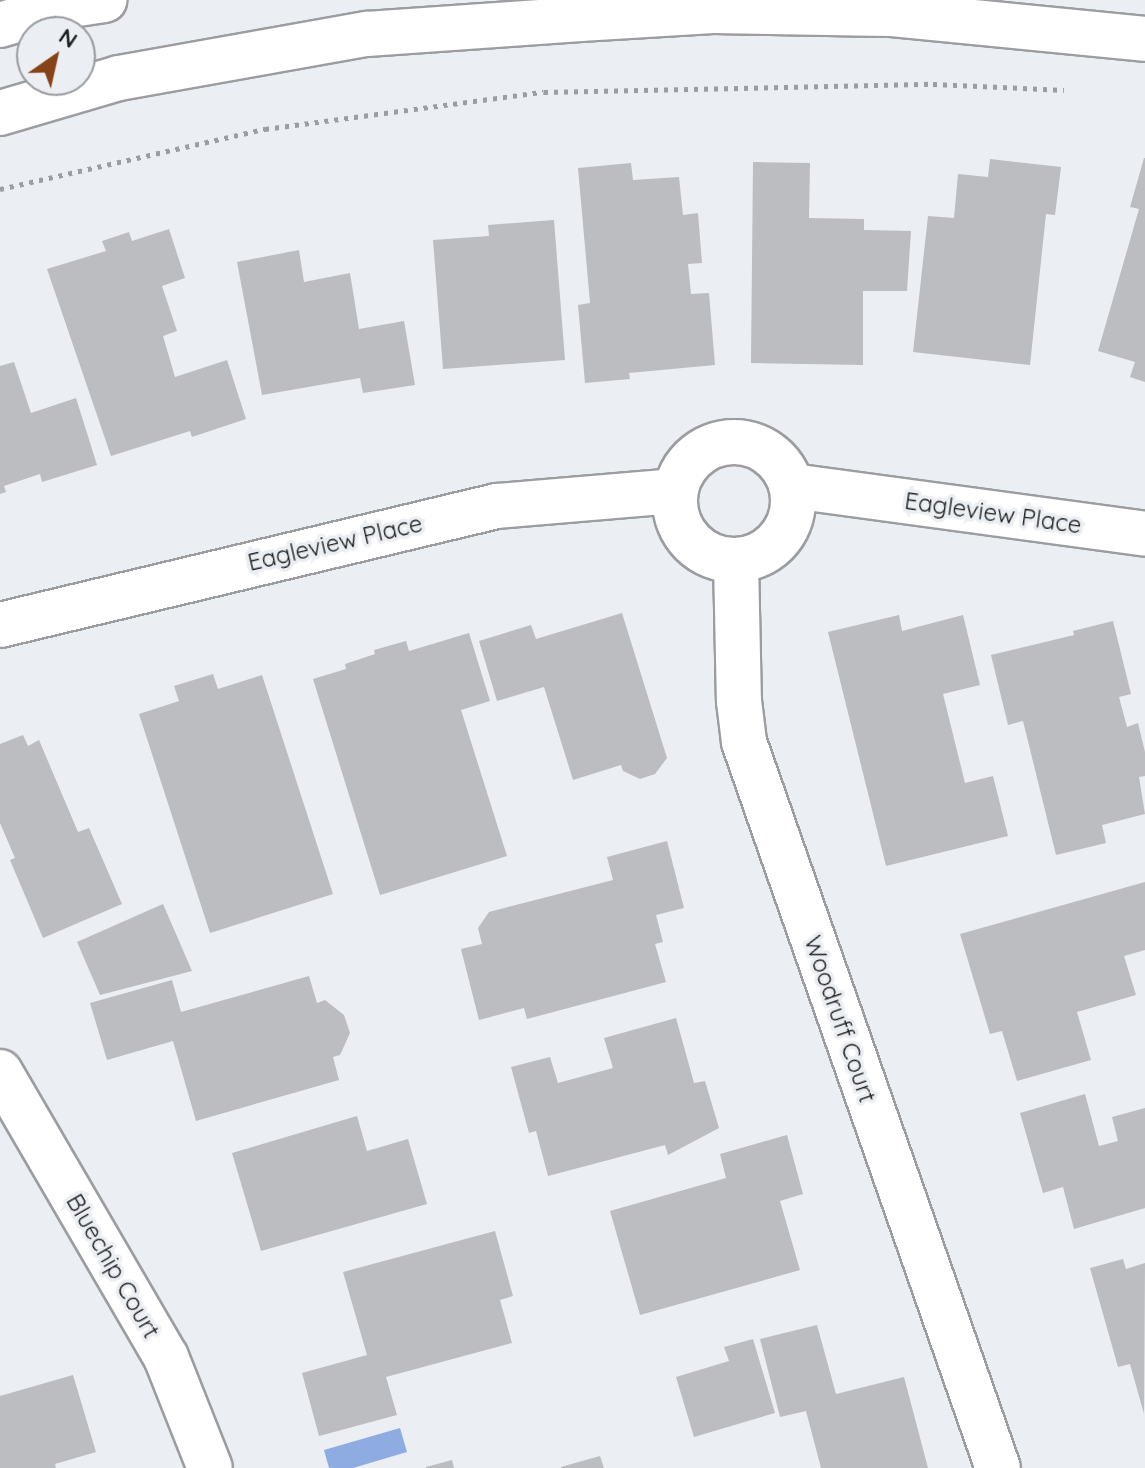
<!DOCTYPE html>
<style>
body{margin:0}
#map{position:relative;width:1145px;height:1468px;overflow:hidden;background:#ebeef2;font-family:Quicksand,sans-serif}
div>[style]{position:absolute}
[style*='--x']{left:calc(var(--x)*1px);top:calc(var(--y)*1px);width:calc(var(--w)*1px);rotate:calc(var(--a)*1deg)}
.water>*{inset:0;background:#8eabe2}
.building>*{inset:0;background:#bbbdc1}
.path>*{height:5px;margin-top:-2.5px;transform-origin:0;background:repeating-linear-gradient(90deg,#9b9da0 0 4px,transparent 0 10px)}
.roads{filter:drop-shadow(2px 0 #9b9da1) drop-shadow(-2px 0 #9b9da1) drop-shadow(0 2px #9b9da1) drop-shadow(0 -2px #9b9da1)}
.minor>*{height:44px;margin:-22px;padding:0 22px;transform-origin:22px;border-radius:22px;background:#fff}
.minor>.ring{margin:-22px;padding:0;box-sizing:content-box;background:none;border:44px solid #fff;border-radius:50%}
span{translate:-50% -50%;white-space:nowrap;text-align:center;line-height:1.15;-webkit-text-stroke:7px #ebeef2;paint-order:stroke}
.street-label{font-size:24px;color:#1d1e1f}
.north{position:absolute;left:16px;top:16px;width:80px;height:80px;box-sizing:border-box;background:#ebeef2;border:2px solid #999b9e;border-radius:50%;rotate:34deg;font-size:22px;font-weight:700;line-height:32px;text-align:center;color:#1d1e1f}
.north::after{content:'';display:block;margin:auto;width:28px;height:36px;background:#864218;clip-path:polygon(50% 0,100% 100%,50% 72%,0 100%)}
</style>
<div id="map">
<div class="water">
<i style="clip-path:polygon(400px 1428px,407px 1452px,353px 1468px,329px 1468px,324px 1450px)"></i>
</div>
<div class="building">
<i style="clip-path:polygon(1144px 158px,1145px 158px,1145px 382px,1130px 377px,1135px 362px,1098px 351px,1139px 209px,1130px 207px)"></i>
<i style="clip-path:polygon(990px 159px,1061px 167px,1055px 215px,1046px 214px,1030px 365px,913px 352px,928px 216px,954px 218px,958px 174px,988px 177px)"></i>
<i style="clip-path:polygon(753px 162px,810px 163px,809px 218px,864px 219px,864px 230px,911px 231px,907px 291px,863px 291px,863px 365px,751px 363px)"></i>
<i style="clip-path:polygon(631px 163px,633px 180px,679px 177px,683px 215px,698px 213px,702px 263px,688px 264px,691px 294px,709px 293px,715px 365px,629px 373px,630px 379px,585px 383px,578px 305px,590px 303px,578px 168px)"></i>
<i style="clip-path:polygon(554px 220px,565px 360px,443px 369px,433px 240px,489px 236px,488px 225px)"></i>
<i style="clip-path:polygon(169px 229px,185px 278px,162px 286px,177px 331px,163px 336px,175px 377px,227px 360px,246px 419px,192px 437px,190px 431px,111px 456px,47px 269px,106px 251px,102px 241px,129px 232px,132px 241px)"></i>
<i style="clip-path:polygon(299px 250px,304px 282px,350px 273px,359px 329px,404px 321px,415px 385px,363px 393px,360px 378px,262px 395px,237px 262px)"></i>
<i style="clip-path:polygon(14px 362px,31px 413px,76px 398px,97px 465px,42px 482px,40px 474px,4px 486px,6px 492px,0 494px,0 366px)"></i>
<i style="clip-path:polygon(622px 613px,667px 758px,655px 774px,640px 779px,623px 771px,621px 765px,573px 780px,544px 687px,497px 701px,479px 641px,531px 625px,536px 639px)"></i>
<i style="clip-path:polygon(899px 615px,902px 631px,963px 615px,980px 685px,943px 694px,965px 783px,993px 776px,1008px 836px,886px 866px,828px 632px)"></i>
<i style="clip-path:polygon(1113px 621px,1131px 694px,1119px 697px,1127px 727px,1138px 723px,1145px 752px,1145px 776px,1139px 777px,1145px 814px,1102px 825px,1106px 843px,1056px 855px,1023px 721px,1008px 725px,991px 655px,1074px 635px,1073px 631px)"></i>
<i style="clip-path:polygon(469px 633px,490px 701px,461px 710px,507px 856px,380px 895px,313px 679px,346px 669px,345px 664px,375px 654px,374px 650px,406px 641px,409px 651px)"></i>
<i style="clip-path:polygon(213px 674px,218px 689px,262px 675px,333px 894px,210px 933px,139px 714px,179px 701px,174px 686px)"></i>
<i style="clip-path:polygon(23px 735px,28px 746px,39px 740px,78px 832px,89px 828px,122px 904px,43px 938px,10px 860px,15px 858px,0 823px,0 744px)"></i>
<i style="clip-path:polygon(667px 841px,684px 908px,656px 915px,663px 942px,655px 944px,666px 982px,527px 1019px,524px 1008px,479px 1020px,461px 949px,482px 944px,478px 928px,489px 912px,613px 880px,607px 857px)"></i>
<i style="clip-path:polygon(1145px 882px,1145px 950px,1124px 956px,1136px 995px,1077px 1012px,1091px 1060px,1017px 1081px,1002px 1031px,990px 1034px,960px 934px)"></i>
<i style="clip-path:polygon(163px 904px,192px 971px,100px 995px,77px 942px)"></i>
<i style="clip-path:polygon(309px 976px,317px 1003px,325px 1000px,344px 1015px,350px 1033px,340px 1055px,333px 1057px,339px 1080px,196px 1121px,173px 1041px,107px 1060px,90px 1003px,172px 980px,181px 1012px)"></i>
<i style="clip-path:polygon(676px 1018px,694px 1083px,705px 1081px,719px 1128px,668px 1155px,665px 1145px,548px 1176px,536px 1131px,529px 1133px,511px 1067px,550px 1057px,558px 1083px,613px 1068px,604px 1038px)"></i>
<i style="clip-path:polygon(1085px 1094px,1099px 1146px,1118px 1141px,1112px 1117px,1145px 1108px,1145px 1208px,1074px 1229px,1063px 1187px,1043px 1193px,1020px 1113px)"></i>
<i style="clip-path:polygon(357px 1116px,367px 1151px,408px 1139px,427px 1204px,261px 1251px,232px 1153px)"></i>
<i style="clip-path:polygon(787px 1135px,803px 1194px,780px 1201px,800px 1270px,640px 1315px,610px 1211px,726px 1178px,720px 1154px)"></i>
<i style="clip-path:polygon(495px 1231px,513px 1296px,500px 1300px,512px 1343px,386px 1377px,397px 1415px,319px 1436px,302px 1373px,367px 1355px,343px 1272px)"></i>
<i style="clip-path:polygon(1123px 1259px,1126px 1269px,1145px 1263px,1144px 1414px,1130px 1364px,1118px 1367px,1090px 1268px)"></i>
<i style="clip-path:polygon(817px 1325px,836px 1394px,904px 1377px,928px 1468px,821px 1468px,806px 1411px,780px 1417px,760px 1339px)"></i>
<i style="clip-path:polygon(753px 1339px,775px 1413px,694px 1437px,676px 1377px,729px 1361px,724px 1347px)"></i>
<i style="clip-path:polygon(73px 1375px,96px 1452px,55px 1464px,56px 1468px,0 1468px,0 1396px)"></i>
<i style="clip-path:polygon(600px 1456px,604px 1468px,561px 1468px,561px 1467px)"></i>
<i style="clip-path:polygon(452px 1460px,454px 1468px,426px 1468px,426px 1467px)"></i>
</div>
<div class="path">
<i style="--x:0;--y:189;--w:272;--a:-12.8"></i>
<i style="--x:265;--y:129;--w:281;--a:-7.6"></i>
<i style="--x:544;--y:92;--w:389;--a:-1.2"></i>
<i style="--x:933;--y:84;--w:131;--a:2.6"></i>
</div>
<div class="roads">
<div class="minor">
<i style="--x:0;--y:25;--w:61;--a:-17.2"></i>
<i style="--x:58;--y:7;--w:47;--a:-8.7"></i>
<i style="--x:0;--y:113;--w:124;--a:-16.4"></i>
<i style="--x:119;--y:78;--w:252;--a:-10.1"></i>
<i style="--x:367;--y:34;--w:214;--a:-4"></i>
<i style="--x:580;--y:19;--w:133;--a:-3.4"></i>
<i style="--x:713;--y:11;--w:179;--a:1"></i>
<i style="--x:892;--y:14;--w:254;--a:5.6"></i>
<i class="ring" style="left:675px;top:442px;width:74px;height:74px"></i>
<i style="--x:792;--y:486;--w:356;--a:7.7"></i>
<i style="--x:736;--y:561;--w:140;--a:88.8"></i>
<i style="--x:739;--y:701;--w:41;--a:83"></i>
<i style="--x:744;--y:742;--w:769;--a:70.72"></i>
<i style="--x:0;--y:625;--w:511;--a:-13.47"></i>
<i style="--x:497;--y:506;--w:179;--a:-4.8"></i>
<i style="--x:0;--y:1072;--w:330;--a:59.8"></i>
<i style="--x:166;--y:1357;--w:119;--a:68.4"></i>
</div>
</div>
<div class="street-label">
<span style="left:993px;top:513px;rotate:8deg">Eagleview Place</span>
<span style="left:335px;top:543px;rotate:-13deg">Eagleview Place</span>
<span style="left:840px;top:1019px;rotate:71deg">Woodruff Court</span>
<span style="left:113px;top:1266px;rotate:60deg">Bluechip Court</span>
</div>
<div class="north">N</div>
</div>
